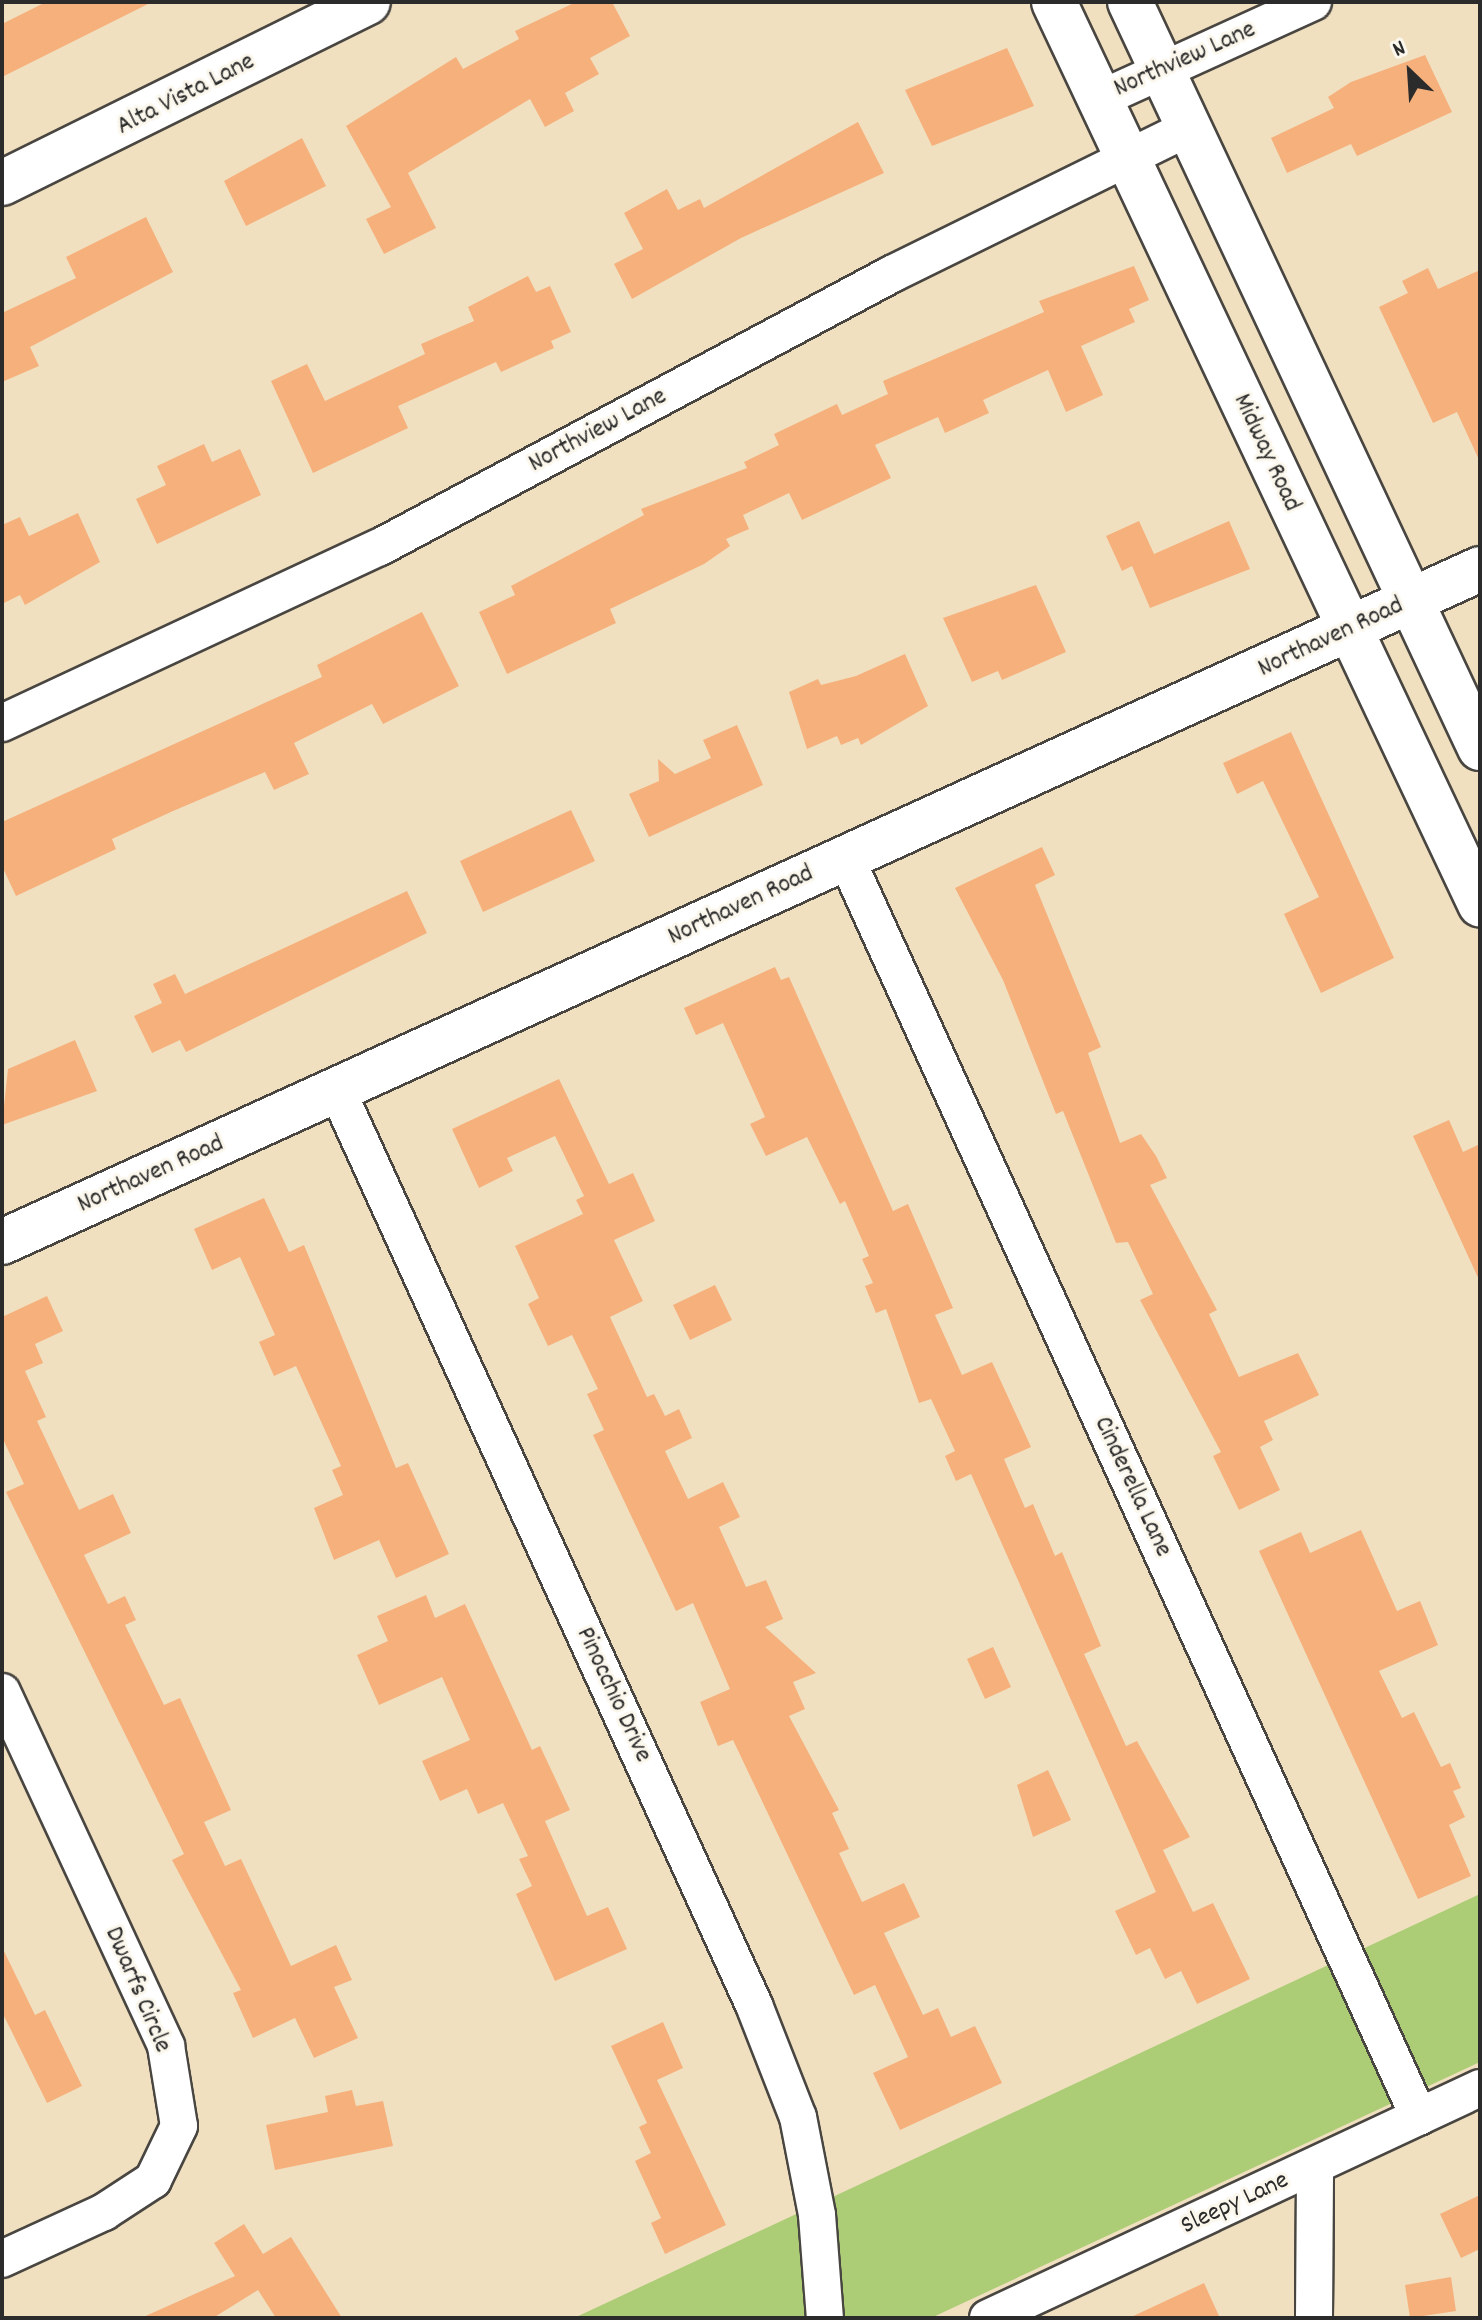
<!DOCTYPE html>
<style>
body{margin:0}
#map{position:relative;width:1482px;height:2320px;overflow:hidden;background:#f0e0c0;font-family:Dekko,sans-serif}
div>[style]{position:absolute}
[style*='--x']{left:calc(var(--x)*1px);top:calc(var(--y)*1px);width:calc(var(--w)*1px);rotate:calc(var(--a)*1deg)}
.green>*{inset:0;background:#accd76}
.building>*{inset:0;background:#f6b07c}
.roads{filter:drop-shadow(2px 0 #494641) drop-shadow(-2px 0 #494641) drop-shadow(0 2px #494641) drop-shadow(0 -2px #494641)}
.street>*{height:36px;margin:-18px;padding:0 18px;transform-origin:18px;border-radius:18px;background:#fff}
.secondary>*{height:44px;margin:-22px;padding:0 22px;transform-origin:22px;border-radius:22px;background:#fff}
span{translate:-50% -50%;white-space:nowrap;text-align:center;line-height:1.15;-webkit-text-stroke:6px #fbf7ec;paint-order:stroke}
.street-label{font-size:26px;color:#2b2b2b}
.frame{position:absolute;inset:0;border:4px solid #2b2b2b;pointer-events:none}
.north{position:absolute;left:1370px;top:32px;width:80px;height:80px;-webkit-text-stroke:6px #fbf7ec;paint-order:stroke;rotate:335deg;font-size:22px;font-weight:700;line-height:32px;text-align:center;color:#2b2b2b}
.north::after{content:'';display:block;margin:auto;width:28px;height:36px;background:#2b2b2b;clip-path:polygon(50% 0,100% 100%,50% 72%,0 100%)}
</style>
<div id="map">
<div class="green">
<i style="clip-path:polygon(1480px 1894px,1480px 2062px,931px 2318px,574px 2318px)"></i>
</div>
<div class="building">
<i style="clip-path:polygon(46px 2px,152px 2px,2px 77px,2px 24px)"></i>
<i style="clip-path:polygon(576px 2px,612px 2px,630px 36px,590px 58px,599px 74px,565px 93px,574px 111px,545px 127px,530px 99px,408px 173px,436px 228px,384px 254px,366px 219px,391px 207px,346px 126px,456px 57px,463px 69px,519px 39px,515px 31px)"></i>
<i style="clip-path:polygon(1007px 48px,1034px 106px,932px 146px,905px 90px)"></i>
<i style="clip-path:polygon(1425px 55px,1452px 112px,1357px 156px,1351px 144px,1287px 173px,1271px 138px,1334px 108px,1328px 97px,1351px 82px)"></i>
<i style="clip-path:polygon(858px 122px,884px 173px,741px 238px,632px 299px,614px 264px,643px 249px,624px 213px,667px 189px,678px 210px,700px 199px,704px 208px)"></i>
<i style="clip-path:polygon(302px 138px,326px 186px,246px 226px,224px 181px)"></i>
<i style="clip-path:polygon(146px 217px,173px 272px,30px 347px,39px 366px,2px 382px,2px 313px,76px 278px,66px 257px)"></i>
<i style="clip-path:polygon(1134px 266px,1149px 300px,1129px 309px,1135px 322px,1081px 346px,1103px 395px,1066px 412px,1048px 370px,983px 400px,989px 413px,945px 433px,938px 417px,875px 445px,891px 478px,802px 520px,789px 493px,743px 515px,749px 529px,726px 539px,730px 546px,704px 564px,610px 609px,616px 623px,507px 674px,479px 612px,515px 595px,511px 586px,644px 515px,641px 509px,747px 468px,744px 462px,779px 445px,774px 434px,837px 404px,842px 415px,888px 394px,883px 381px,1044px 312px,1039px 301px)"></i>
<i style="clip-path:polygon(1428px 268px,1438px 289px,1480px 270px,1480px 462px,1457px 412px,1433px 423px,1379px 307px,1408px 293px,1402px 281px)"></i>
<i style="clip-path:polygon(528px 276px,536px 292px,550px 286px,571px 332px,551px 341px,554px 348px,501px 372px,496px 362px,398px 406px,408px 428px,313px 473px,271px 381px,307px 364px,325px 401px,425px 354px,421px 344px,474px 321px,468px 307px)"></i>
<i style="clip-path:polygon(204px 444px,212px 462px,240px 449px,261px 495px,157px 544px,136px 499px,166px 485px,157px 466px)"></i>
<i style="clip-path:polygon(78px 513px,100px 562px,25px 605px,20px 595px,2px 604px,2px 525px,20px 517px,29px 536px)"></i>
<i style="clip-path:polygon(1139px 521px,1154px 554px,1229px 521px,1250px 569px,1150px 608px,1132px 566px,1122px 571px,1106px 536px)"></i>
<i style="clip-path:polygon(1036px 585px,1066px 652px,1002px 680px,998px 671px,972px 682px,943px 618px)"></i>
<i style="clip-path:polygon(422px 612px,459px 686px,383px 724px,372px 704px,294px 743px,309px 774px,274px 790px,265px 772px,173px 811px,112px 839px,116px 849px,16px 896px,2px 866px,2px 822px,322px 677px,317px 665px)"></i>
<i style="clip-path:polygon(905px 654px,928px 706px,861px 745px,858px 738px,841px 745px,837px 736px,807px 749px,789px 692px,818px 679px,821px 685px,856px 676px)"></i>
<i style="clip-path:polygon(737px 725px,763px 785px,649px 837px,629px 794px,659px 781px,658px 759px,675px 774px,711px 758px,703px 740px)"></i>
<i style="clip-path:polygon(1291px 732px,1394px 958px,1321px 993px,1284px 914px,1319px 897px,1263px 781px,1237px 794px,1223px 763px)"></i>
<i style="clip-path:polygon(571px 810px,595px 861px,483px 912px,460px 861px)"></i>
<i style="clip-path:polygon(1042px 847px,1055px 875px,1035px 885px,1101px 1047px,1088px 1053px,1120px 1143px,1141px 1134px,1156px 1156px,1167px 1178px,1150px 1185px,1217px 1310px,1209px 1314px,1239px 1377px,1298px 1353px,1319px 1395px,1264px 1421px,1273px 1440px,1260px 1447px,1280px 1490px,1239px 1510px,1213px 1456px,1221px 1452px,1140px 1300px,1153px 1294px,1128px 1242px,1116px 1243px,1063px 1111px,1056px 1114px,1003px 980px,955px 888px)"></i>
<i style="clip-path:polygon(407px 891px,427px 933px,186px 1052px,180px 1040px,152px 1053px,134px 1016px,162px 1003px,153px 984px,175px 974px,185px 994px)"></i>
<i style="clip-path:polygon(775px 967px,781px 980px,789px 977px,893px 1211px,908px 1204px,953px 1308px,935px 1315px,962px 1375px,992px 1362px,1031px 1447px,1004px 1459px,1025px 1508px,1033px 1504px,1055px 1556px,1062px 1552px,1101px 1646px,1084px 1654px,1126px 1746px,1137px 1741px,1190px 1837px,1163px 1850px,1193px 1912px,1213px 1903px,1250px 1979px,1197px 2004px,1181px 1971px,1165px 1979px,1150px 1948px,1136px 1955px,1115px 1911px,1156px 1892px,971px 1474px,956px 1481px,945px 1456px,955px 1451px,931px 1399px,919px 1403px,886px 1309px,876px 1313px,865px 1286px,873px 1283px,862px 1259px,869px 1256px,845px 1201px,840px 1204px,807px 1137px,766px 1156px,750px 1124px,765px 1117px,723px 1023px,696px 1035px,684px 1008px)"></i>
<i style="clip-path:polygon(75px 1040px,97px 1091px,2px 1125px,8px 1069px)"></i>
<i style="clip-path:polygon(559px 1079px,609px 1184px,633px 1173px,655px 1221px,614px 1240px,643px 1301px,610px 1317px,647px 1397px,654px 1394px,665px 1416px,679px 1409px,692px 1438px,665px 1451px,688px 1499px,723px 1482px,740px 1517px,719px 1527px,746px 1587px,766px 1580px,783px 1619px,765px 1627px,816px 1673px,793px 1682px,805px 1709px,789px 1716px,839px 1810px,832px 1813px,849px 1849px,839px 1853px,862px 1902px,904px 1883px,920px 1917px,884px 1933px,923px 2015px,938px 2008px,951px 2037px,975px 2026px,1002px 2083px,900px 2130px,873px 2073px,908px 2057px,875px 1985px,854px 1995px,733px 1740px,718px 1746px,700px 1702px,730px 1689px,693px 1603px,676px 1611px,593px 1435px,604px 1430px,587px 1394px,598px 1389px,572px 1335px,548px 1346px,528px 1304px,539px 1298px,515px 1246px,583px 1214px,576px 1200px,584px 1196px,555px 1136px,507px 1158px,513px 1171px,479px 1188px,452px 1129px)"></i>
<i style="clip-path:polygon(1449px 1120px,1463px 1152px,1480px 1144px,1480px 1282px,1413px 1136px)"></i>
<i style="clip-path:polygon(264px 1198px,289px 1252px,304px 1245px,396px 1468px,408px 1463px,449px 1554px,396px 1578px,379px 1540px,334px 1560px,314px 1508px,343px 1495px,332px 1470px,341px 1466px,296px 1366px,274px 1376px,259px 1342px,275px 1335px,240px 1257px,212px 1270px,194px 1229px)"></i>
<i style="clip-path:polygon(715px 1285px,732px 1320px,690px 1340px,673px 1305px)"></i>
<i style="clip-path:polygon(47px 1296px,63px 1331px,35px 1344px,43px 1363px,25px 1371px,46px 1417px,37px 1421px,79px 1510px,113px 1494px,131px 1533px,84px 1555px,108px 1604px,125px 1596px,136px 1620px,125px 1625px,164px 1705px,180px 1698px,231px 1810px,204px 1822px,225px 1866px,241px 1859px,291px 1966px,336px 1945px,352px 1980px,334px 1987px,358px 2038px,314px 2058px,295px 2018px,253px 2038px,233px 1993px,241px 1990px,172px 1860px,184px 1854px,6px 1492px,24px 1484px,2px 1437px,2px 1317px)"></i>
<i style="clip-path:polygon(1361px 1530px,1397px 1611px,1420px 1601px,1438px 1645px,1379px 1671px,1402px 1718px,1414px 1712px,1441px 1767px,1450px 1763px,1461px 1788px,1453px 1791px,1465px 1817px,1449px 1825px,1471px 1876px,1418px 1899px,1259px 1551px,1301px 1532px,1310px 1553px)"></i>
<i style="clip-path:polygon(426px 1595px,435px 1618px,465px 1604px,532px 1750px,540px 1746px,570px 1810px,545px 1821px,587px 1916px,608px 1907px,627px 1949px,555px 1981px,516px 1894px,532px 1886px,519px 1859px,528px 1856px,503px 1803px,478px 1814px,467px 1789px,440px 1801px,422px 1761px,470px 1740px,442px 1677px,379px 1705px,357px 1655px,388px 1641px,377px 1616px)"></i>
<i style="clip-path:polygon(993px 1647px,1011px 1687px,985px 1699px,967px 1659px)"></i>
<i style="clip-path:polygon(1048px 1770px,1071px 1820px,1033px 1837px,1017px 1785px)"></i>
<i style="clip-path:polygon(2px 1947px,35px 2015px,45px 2010px,82px 2086px,47px 2103px,2px 2012px)"></i>
<i style="clip-path:polygon(663px 2022px,683px 2068px,657px 2080px,726px 2225px,665px 2254px,651px 2223px,661px 2218px,635px 2161px,651px 2153px,639px 2127px,647px 2123px,611px 2046px)"></i>
<i style="clip-path:polygon(352px 2090px,356px 2106px,383px 2101px,393px 2146px,275px 2170px,266px 2125px,328px 2112px,325px 2096px)"></i>
<i style="clip-path:polygon(1480px 2195px,1480px 2249px,1461px 2258px,1440px 2214px)"></i>
<i style="clip-path:polygon(244px 2224px,263px 2254px,291px 2237px,342px 2318px,276px 2318px,258px 2290px,213px 2318px,141px 2318px,235px 2276px,214px 2243px)"></i>
<i style="clip-path:polygon(1451px 2277px,1456px 2311px,1410px 2318px,1405px 2285px)"></i>
<i style="clip-path:polygon(1204px 2283px,1220px 2318px,1129px 2318px)"></i>
</div>
<div class="roads">
<div class="street">
<i style="--x:1100;--y:99;--w:234;--a:-24.5"></i>
<i style="--x:2;--y:723;--w:417;--a:-25"></i>
<i style="--x:380;--y:547;--w:580;--a:-28.07"></i>
<i style="--x:892;--y:274;--w:331;--a:-26.2"></i>
<i style="--x:846;--y:858;--w:1383;--a:65.53"></i>
<i style="--x:337;--y:1090;--w:1006;--a:65.5"></i>
<i style="--x:754;--y:2005;--w:120;--a:68.6"></i>
<i style="--x:798;--y:2117;--w:100;--a:79"></i>
<i style="--x:817;--y:2215;--w:103;--a:85.6"></i>
<i style="--x:2;--y:1692;--w:390;--a:65.1"></i>
<i style="--x:166;--y:2046;--w:81;--a:80.8"></i>
<i style="--x:179;--y:2126;--w:60;--a:115.7"></i>
<i style="--x:153;--y:2180;--w:59;--a:146.9"></i>
<i style="--x:104;--y:2212;--w:112;--a:155.3"></i>
<i style="--x:988;--y:2318;--w:543;--a:-25.06"></i>
<i style="--x:1314;--y:2318;--w:151;--a:-89.6"></i>
</div>
<div class="secondary">
<i style="--x:1054;--y:2;--w:998;--a:64.72"></i>
<i style="--x:1130;--y:2;--w:824;--a:64.87"></i>
<i style="--x:2;--y:183;--w:408;--a:-26.3"></i>
<i style="--x:2;--y:1242;--w:1624;--a:-24.48"></i>
</div>
</div>
<div class="street-label">
<span style="left:1185px;top:60px;rotate:-24deg">Northview Lane</span>
<span style="left:186px;top:95px;rotate:-27deg">Alta Vista Lane</span>
<span style="left:598px;top:431px;rotate:-28deg">Northview Lane</span>
<span style="left:1266px;top:453px;rotate:65deg">Midway Road</span>
<span style="left:1331px;top:638px;rotate:-25deg">Northaven Road</span>
<span style="left:741px;top:906px;rotate:-25deg">Northaven Road</span>
<span style="left:151px;top:1175px;rotate:-24deg">Northaven Road</span>
<span style="left:1132px;top:1487px;rotate:65deg">Cinderella Lane</span>
<span style="left:613px;top:1695px;rotate:65deg">Pinocchio Drive</span>
<span style="left:137px;top:1990px;rotate:67deg">Dwarfs Circle</span>
<span style="left:1235px;top:2204px;rotate:-25deg">Sleepy Lane</span>
</div>
<div class="frame"></div>
<div class="north">N</div>
</div>
